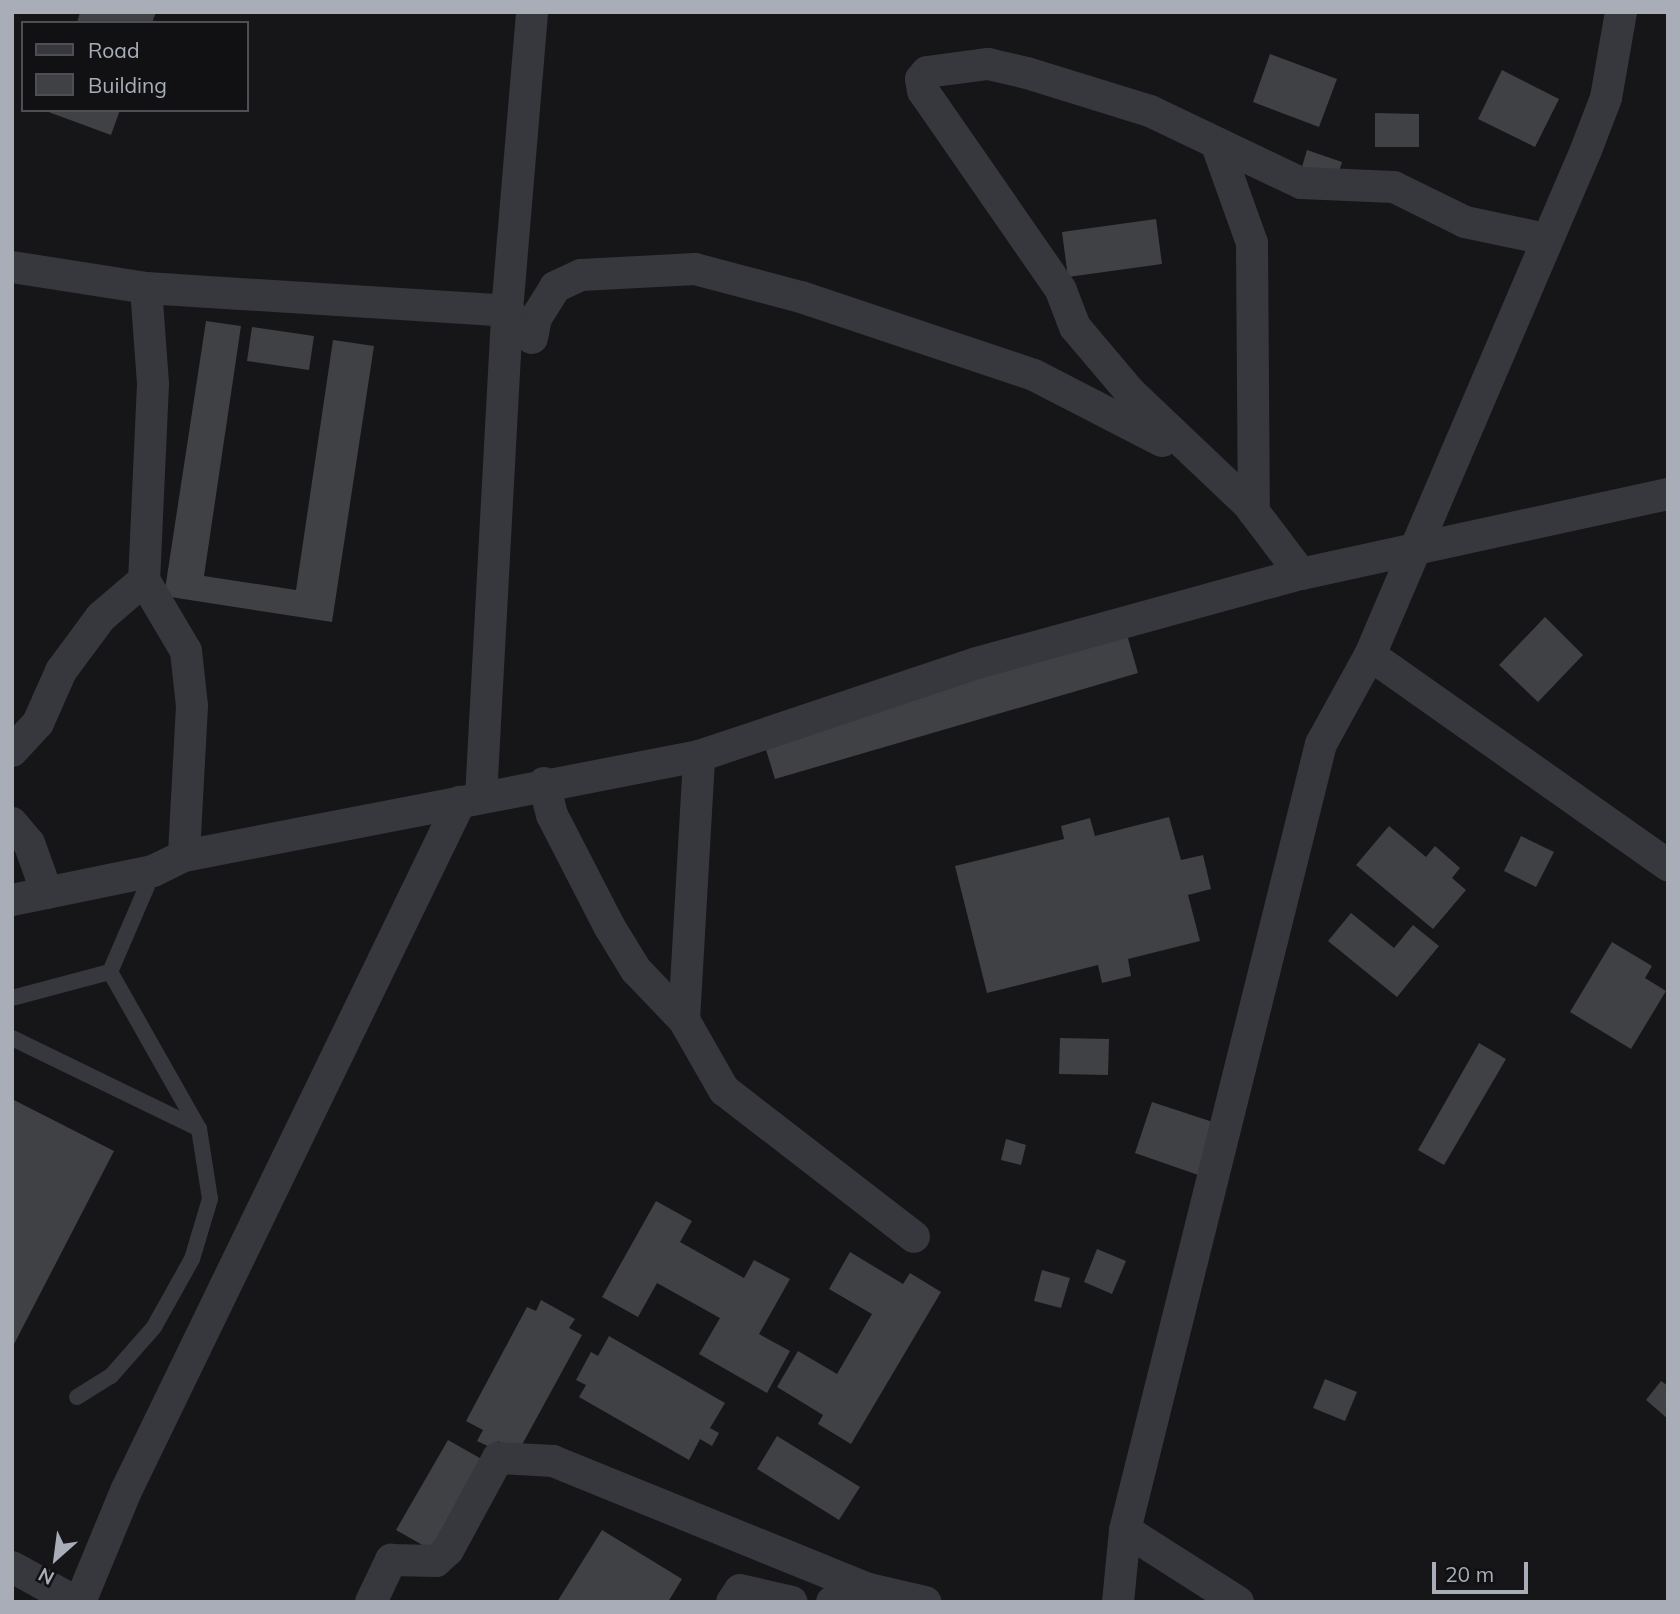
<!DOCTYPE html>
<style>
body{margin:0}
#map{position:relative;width:1680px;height:1614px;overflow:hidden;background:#161618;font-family:Mulish,sans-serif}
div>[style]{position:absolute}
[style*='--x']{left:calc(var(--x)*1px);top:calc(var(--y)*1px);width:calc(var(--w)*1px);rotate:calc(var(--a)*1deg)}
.building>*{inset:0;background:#404145}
.service>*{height:16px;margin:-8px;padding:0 8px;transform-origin:8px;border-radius:8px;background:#37383d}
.minor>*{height:32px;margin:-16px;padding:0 16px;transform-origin:16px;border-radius:16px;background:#37383d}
span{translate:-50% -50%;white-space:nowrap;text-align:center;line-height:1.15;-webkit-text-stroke:6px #111113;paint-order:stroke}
.frame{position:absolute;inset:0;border:14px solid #a8adb8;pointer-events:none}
.legend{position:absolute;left:21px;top:21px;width:228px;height:91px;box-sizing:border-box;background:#111113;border:2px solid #4d4f55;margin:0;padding:9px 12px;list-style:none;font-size:21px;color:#a8adb8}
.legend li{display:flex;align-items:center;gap:14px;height:35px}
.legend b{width:35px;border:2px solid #4d4f55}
.north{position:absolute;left:21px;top:1523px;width:70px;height:70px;-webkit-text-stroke:5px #111113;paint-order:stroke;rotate:208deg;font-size:19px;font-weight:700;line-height:28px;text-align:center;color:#a8adb8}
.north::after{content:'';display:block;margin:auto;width:24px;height:32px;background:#a8adb8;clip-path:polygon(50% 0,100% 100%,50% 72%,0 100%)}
.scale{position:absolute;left:1432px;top:1562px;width:96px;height:32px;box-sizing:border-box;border:4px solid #a8adb8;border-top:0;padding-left:9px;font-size:21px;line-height:24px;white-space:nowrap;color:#a8adb8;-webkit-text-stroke:5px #111113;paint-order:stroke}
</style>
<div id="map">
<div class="building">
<i style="clip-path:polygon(80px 12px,156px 12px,152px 23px,77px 23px)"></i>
<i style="clip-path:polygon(1270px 54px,1337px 79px,1319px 127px,1253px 102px)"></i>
<i style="clip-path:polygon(1502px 70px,1559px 99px,1535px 147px,1478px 119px)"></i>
<i style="clip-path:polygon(43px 110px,120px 110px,111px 135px)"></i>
<i style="clip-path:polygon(1375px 113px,1419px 114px,1419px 147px,1375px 147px)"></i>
<i style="clip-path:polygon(1307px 150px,1342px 162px,1333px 191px,1298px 180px)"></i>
<i style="clip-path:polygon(1156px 219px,1162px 264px,1068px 277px,1062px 232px)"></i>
<i style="clip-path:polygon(206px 321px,241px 326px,204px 576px,296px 590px,333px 340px,374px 346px,332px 622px,164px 596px)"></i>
<i style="clip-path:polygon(252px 327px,314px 336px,309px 370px,247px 361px)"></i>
<i style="clip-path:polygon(1545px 617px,1583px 655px,1538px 702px,1499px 665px)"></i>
<i style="clip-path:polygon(1123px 621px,1138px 673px,775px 779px,759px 727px)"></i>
<i style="clip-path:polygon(1169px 817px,1181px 860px,1203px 855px,1211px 889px,1188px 895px,1200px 941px,1128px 959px,1131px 976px,1102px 983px,1098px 965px,987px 993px,955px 866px,1064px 839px,1061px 826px,1090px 818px,1095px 836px)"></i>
<i style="clip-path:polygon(1389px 826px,1426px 857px,1435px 846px,1460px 868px,1452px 878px,1466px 890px,1433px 929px,1356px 865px)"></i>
<i style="clip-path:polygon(1521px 836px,1554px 852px,1536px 887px,1504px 871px)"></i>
<i style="clip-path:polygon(1351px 913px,1394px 948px,1413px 925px,1439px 946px,1397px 997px,1328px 941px)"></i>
<i style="clip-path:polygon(1612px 942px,1652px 966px,1645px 978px,1666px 991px,1631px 1049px,1570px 1012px)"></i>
<i style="clip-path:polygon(1060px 1038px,1109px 1039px,1108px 1075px,1059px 1074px)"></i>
<i style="clip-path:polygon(1479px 1043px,1506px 1059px,1444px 1165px,1418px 1150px)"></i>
<i style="clip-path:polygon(12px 1099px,114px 1151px,12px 1348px)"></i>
<i style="clip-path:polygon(1152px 1102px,1222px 1125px,1204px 1177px,1135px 1153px)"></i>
<i style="clip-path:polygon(1006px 1139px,1026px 1145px,1021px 1165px,1001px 1160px)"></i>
<i style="clip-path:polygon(656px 1201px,692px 1221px,680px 1242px,744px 1278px,754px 1260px,790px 1279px,759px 1334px,790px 1351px,767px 1393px,699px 1354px,720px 1318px,657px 1283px,638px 1317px,602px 1297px)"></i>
<i style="clip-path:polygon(1097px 1249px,1126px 1261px,1112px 1294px,1084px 1282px)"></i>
<i style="clip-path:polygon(850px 1252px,903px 1284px,910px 1273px,941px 1292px,851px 1444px,818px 1424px,823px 1415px,777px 1387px,798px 1351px,837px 1374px,872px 1314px,829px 1289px)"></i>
<i style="clip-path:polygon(1042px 1270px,1070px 1278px,1061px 1308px,1034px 1301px)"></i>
<i style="clip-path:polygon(541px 1300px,575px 1319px,569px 1328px,582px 1335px,518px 1452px,498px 1441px,494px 1449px,477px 1441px,483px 1430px,466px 1421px,527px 1307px,536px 1311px)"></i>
<i style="clip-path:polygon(609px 1336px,725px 1403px,710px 1428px,719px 1433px,712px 1446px,700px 1439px,689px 1460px,579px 1397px,586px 1385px,576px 1380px,591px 1352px,598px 1356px)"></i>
<i style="clip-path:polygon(1325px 1379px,1357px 1392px,1345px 1421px,1313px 1408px)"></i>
<i style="clip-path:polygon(1661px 1381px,1668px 1386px,1668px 1419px,1646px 1400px)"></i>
<i style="clip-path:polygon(777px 1436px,860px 1487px,839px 1520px,757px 1469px)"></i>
<i style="clip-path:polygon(448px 1440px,485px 1461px,433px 1551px,396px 1530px)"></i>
<i style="clip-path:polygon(602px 1530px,682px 1579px,668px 1602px,557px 1602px)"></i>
</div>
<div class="service">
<i style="--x:110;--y:972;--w:109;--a:-66.7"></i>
<i style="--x:12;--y:998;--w:101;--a:-14.9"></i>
<i style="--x:12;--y:1038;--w:208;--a:25.9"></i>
<i style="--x:77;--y:1397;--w:40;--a:-32"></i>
<i style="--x:111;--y:1376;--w:65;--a:-48.7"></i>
<i style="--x:154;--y:1327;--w:78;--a:-60.8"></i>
<i style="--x:192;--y:1259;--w:63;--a:-73.3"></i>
<i style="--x:210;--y:1199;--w:71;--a:-98.9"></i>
<i style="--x:199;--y:1129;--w:180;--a:-119.5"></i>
</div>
<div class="minor">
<i style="--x:1218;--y:148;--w:101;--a:70.3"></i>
<i style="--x:1252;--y:243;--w:269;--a:89.6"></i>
<i style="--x:12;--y:267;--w:136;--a:8.9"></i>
<i style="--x:146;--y:288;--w:362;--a:3.6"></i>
<i style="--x:507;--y:311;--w:21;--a:47"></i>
<i style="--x:146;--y:288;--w:96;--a:85.8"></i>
<i style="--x:153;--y:384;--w:196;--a:92.6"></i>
<i style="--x:144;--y:580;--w:82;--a:59.4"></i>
<i style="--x:186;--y:651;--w:55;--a:83.8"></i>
<i style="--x:192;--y:706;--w:150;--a:93.1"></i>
<i style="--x:532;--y:338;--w:20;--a:-79"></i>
<i style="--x:536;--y:318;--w:36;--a:-58"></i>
<i style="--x:555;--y:287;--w:29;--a:-25"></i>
<i style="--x:581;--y:275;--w:114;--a:-3"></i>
<i style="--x:695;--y:269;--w:110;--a:14.8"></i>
<i style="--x:801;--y:297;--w:246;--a:18.5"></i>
<i style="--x:1034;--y:375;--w:144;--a:27.3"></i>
<i style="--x:1301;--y:574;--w:88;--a:-127.1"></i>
<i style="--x:1248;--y:504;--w:163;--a:-136.5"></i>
<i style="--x:1130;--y:392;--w:85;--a:-130.2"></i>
<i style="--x:1075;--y:327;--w:40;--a:-111"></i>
<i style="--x:1061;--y:290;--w:242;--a:-124.7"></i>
<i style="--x:923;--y:91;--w:12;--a:-99"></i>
<i style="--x:921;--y:79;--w:9;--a:-49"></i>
<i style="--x:927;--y:72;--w:62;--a:-7.5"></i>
<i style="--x:988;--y:64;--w:40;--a:13"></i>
<i style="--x:1027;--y:73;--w:129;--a:17.2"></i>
<i style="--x:1150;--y:111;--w:167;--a:25.5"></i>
<i style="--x:1301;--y:183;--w:93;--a:2.5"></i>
<i style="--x:1394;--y:187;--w:79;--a:26.2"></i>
<i style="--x:1465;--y:222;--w:83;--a:11.9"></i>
<i style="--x:1370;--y:655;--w:365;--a:35.2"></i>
<i style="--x:12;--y:751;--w:38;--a:-47"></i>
<i style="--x:38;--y:723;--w:57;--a:-66.1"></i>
<i style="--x:61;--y:671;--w:67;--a:-53.5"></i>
<i style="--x:101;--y:617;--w:57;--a:-40.7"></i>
<i style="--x:544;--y:783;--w:33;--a:76"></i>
<i style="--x:552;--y:815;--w:125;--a:62.8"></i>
<i style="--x:609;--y:926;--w:52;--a:58.5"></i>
<i style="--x:636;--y:970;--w:69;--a:46.2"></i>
<i style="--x:684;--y:1020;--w:81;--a:60.3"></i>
<i style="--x:724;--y:1090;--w:240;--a:37.7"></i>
<i style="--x:481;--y:797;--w:487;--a:-86.9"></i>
<i style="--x:507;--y:311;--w:300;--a:-85.2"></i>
<i style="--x:12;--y:823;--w:26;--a:50"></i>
<i style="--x:29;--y:843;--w:53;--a:70.2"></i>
<i style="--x:12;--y:900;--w:144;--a:-11.6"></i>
<i style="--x:153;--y:871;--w:34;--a:-26"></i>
<i style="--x:184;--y:856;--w:525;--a:-10.99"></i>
<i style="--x:699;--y:756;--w:293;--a:-18.5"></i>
<i style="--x:977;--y:663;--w:336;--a:-15.4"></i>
<i style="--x:1301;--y:574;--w:376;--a:-12.3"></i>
<i style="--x:684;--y:1020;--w:264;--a:-86.7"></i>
<i style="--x:1125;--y:1530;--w:134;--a:32.5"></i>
<i style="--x:12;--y:1567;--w:73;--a:28.7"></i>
<i style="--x:80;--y:1602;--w:120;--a:-67.5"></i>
<i style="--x:126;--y:1491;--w:766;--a:-64.14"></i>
<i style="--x:371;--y:1602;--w:47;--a:-64.5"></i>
<i style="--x:391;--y:1560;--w:45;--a:1.3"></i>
<i style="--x:436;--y:1561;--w:16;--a:-43"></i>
<i style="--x:448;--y:1550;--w:105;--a:-61.5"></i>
<i style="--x:498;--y:1458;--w:55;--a:3.1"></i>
<i style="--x:553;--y:1461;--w:337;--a:22.1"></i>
<i style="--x:865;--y:1588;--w:62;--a:13.1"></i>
<i style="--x:732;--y:1602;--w:14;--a:-56"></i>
<i style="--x:740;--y:1590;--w:53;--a:13"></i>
<i style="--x:832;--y:1602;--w:36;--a:-23"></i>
<i style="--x:1118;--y:1602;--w:72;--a:-84.4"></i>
<i style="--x:1125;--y:1530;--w:810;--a:-76"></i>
<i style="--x:1321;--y:744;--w:102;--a:-61.2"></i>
<i style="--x:1370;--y:655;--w:549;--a:-66.84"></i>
<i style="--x:1586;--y:150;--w:56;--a:-69"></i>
<i style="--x:1606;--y:98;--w:87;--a:-80.1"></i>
</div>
<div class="frame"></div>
<ul class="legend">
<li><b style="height:9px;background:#37383d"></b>Road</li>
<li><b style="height:19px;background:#404145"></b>Building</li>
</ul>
<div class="north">N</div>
<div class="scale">20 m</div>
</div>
